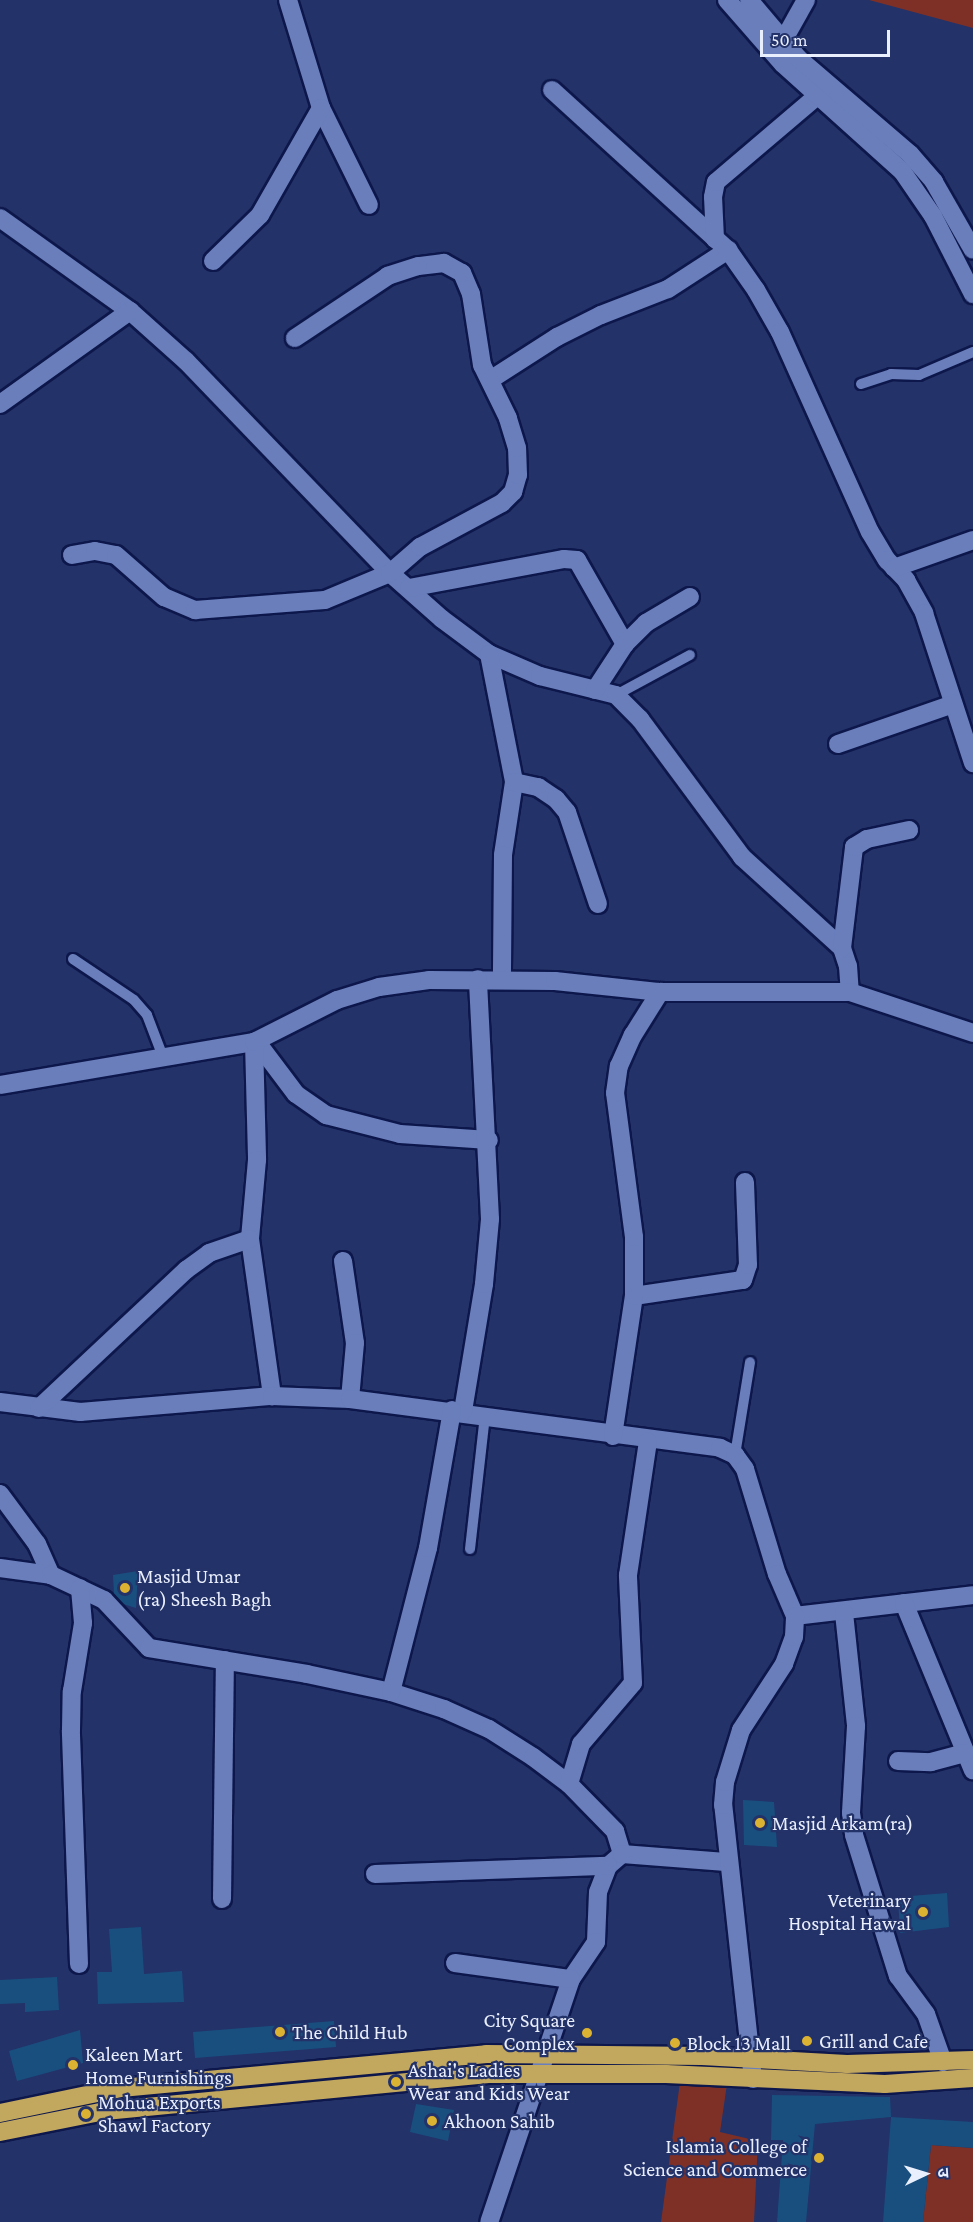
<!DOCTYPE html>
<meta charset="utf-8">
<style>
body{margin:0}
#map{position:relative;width:973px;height:2222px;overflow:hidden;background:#233268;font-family:"Crimson Pro","Noto Sans Devanagari",serif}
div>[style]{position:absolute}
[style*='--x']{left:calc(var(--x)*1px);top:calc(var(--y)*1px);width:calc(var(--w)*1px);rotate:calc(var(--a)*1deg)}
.green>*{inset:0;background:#7e3027}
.building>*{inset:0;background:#194f7f}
.roads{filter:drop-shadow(2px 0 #0d174b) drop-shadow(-2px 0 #0d174b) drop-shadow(0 2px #0d174b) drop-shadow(0 -2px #0d174b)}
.lane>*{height:10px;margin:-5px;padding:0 5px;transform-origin:5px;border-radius:5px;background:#697ebb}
.street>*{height:18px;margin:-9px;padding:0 9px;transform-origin:9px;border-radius:9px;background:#697ebb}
.secondary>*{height:18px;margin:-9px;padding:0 9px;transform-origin:9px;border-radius:9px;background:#697ebb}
.highway>*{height:18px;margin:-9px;padding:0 9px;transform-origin:9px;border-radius:9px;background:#c2a75f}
.dots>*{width:16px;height:16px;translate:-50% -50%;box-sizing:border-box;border:3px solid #233268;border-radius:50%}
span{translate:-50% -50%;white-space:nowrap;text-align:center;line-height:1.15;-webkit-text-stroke:4.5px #233268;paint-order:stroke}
.poi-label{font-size:20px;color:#eaeffd}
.left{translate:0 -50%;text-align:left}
.right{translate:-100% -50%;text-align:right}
.north{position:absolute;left:895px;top:2144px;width:60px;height:60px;-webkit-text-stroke:4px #233268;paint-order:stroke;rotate:86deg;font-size:16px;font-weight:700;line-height:24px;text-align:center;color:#eaeffd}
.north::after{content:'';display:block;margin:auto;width:21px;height:27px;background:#eaeffd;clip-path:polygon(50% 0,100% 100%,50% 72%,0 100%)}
.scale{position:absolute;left:760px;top:30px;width:130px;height:27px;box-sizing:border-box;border:3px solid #eaeffd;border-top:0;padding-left:8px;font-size:18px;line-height:21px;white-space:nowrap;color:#eaeffd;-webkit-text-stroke:4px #233268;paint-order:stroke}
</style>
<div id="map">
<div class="green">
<i style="clip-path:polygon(869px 0,973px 0,973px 28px)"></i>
<i style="clip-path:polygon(680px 2082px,727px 2084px,720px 2132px,758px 2141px,754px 2222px,661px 2222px)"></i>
<i style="clip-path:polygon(931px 2145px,973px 2148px,973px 2222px,923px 2222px)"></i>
</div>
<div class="building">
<i style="clip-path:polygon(138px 1571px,136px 1608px,123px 1604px,114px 1594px,113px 1575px)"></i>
<i style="clip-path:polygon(743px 1800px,774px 1802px,777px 1847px,744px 1845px)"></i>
<i style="clip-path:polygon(947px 1893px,949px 1927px,900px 1933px,898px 1897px)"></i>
<i style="clip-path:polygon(141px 1927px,144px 1974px,182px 1971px,184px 2002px,98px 2004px,97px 1972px,112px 1972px,109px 1929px)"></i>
<i style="clip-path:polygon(57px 1977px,59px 2010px,25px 2012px,25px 2003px,0 2004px,0 1980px)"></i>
<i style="clip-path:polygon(334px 2021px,336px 2047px,195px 2058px,193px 2032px)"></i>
<i style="clip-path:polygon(80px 2030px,83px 2063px,17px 2081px,9px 2051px)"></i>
<i style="clip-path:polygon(772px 2095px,890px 2097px,891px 2117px,815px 2124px,806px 2222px,777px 2222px,783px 2140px,771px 2140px)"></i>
<i style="clip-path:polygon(416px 2104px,454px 2110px,448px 2141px,410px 2132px)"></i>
<i style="clip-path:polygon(891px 2117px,973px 2122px,973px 2148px,931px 2145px,923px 2222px,883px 2222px)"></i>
</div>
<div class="roads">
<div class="lane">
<i style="--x:861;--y:384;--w:32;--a:-18"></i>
<i style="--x:891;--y:374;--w:28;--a:2"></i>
<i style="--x:919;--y:375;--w:59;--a:-23.1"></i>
<i style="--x:616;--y:695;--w:84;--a:-28.4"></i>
<i style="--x:73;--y:959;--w:73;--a:33.9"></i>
<i style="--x:134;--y:1000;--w:20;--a:49"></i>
<i style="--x:147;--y:1015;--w:45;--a:69.1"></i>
<i style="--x:735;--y:1455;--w:94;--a:-80.8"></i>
<i style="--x:470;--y:1549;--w:135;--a:-83.6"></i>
</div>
<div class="street">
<i style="--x:288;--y:0;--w:113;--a:73"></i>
<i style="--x:321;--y:108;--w:108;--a:63.7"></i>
<i style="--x:783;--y:41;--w:47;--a:-60.7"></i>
<i style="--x:552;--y:90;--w:238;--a:42.3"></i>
<i style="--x:728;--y:250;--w:49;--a:55"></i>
<i style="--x:756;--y:290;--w:48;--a:60.3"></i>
<i style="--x:780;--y:332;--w:219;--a:65.8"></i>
<i style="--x:870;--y:532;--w:33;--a:59"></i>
<i style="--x:887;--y:560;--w:28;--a:46"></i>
<i style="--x:906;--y:580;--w:38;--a:61"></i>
<i style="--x:924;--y:613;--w:158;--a:71.9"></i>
<i style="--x:0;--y:218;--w:160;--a:35.6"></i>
<i style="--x:130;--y:311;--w:75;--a:41.8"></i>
<i style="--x:186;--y:361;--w:294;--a:46.1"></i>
<i style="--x:390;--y:573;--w:69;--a:41.5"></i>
<i style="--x:442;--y:619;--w:59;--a:36.7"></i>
<i style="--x:489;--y:654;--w:56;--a:23.3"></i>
<i style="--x:540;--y:676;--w:78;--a:14"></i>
<i style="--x:616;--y:695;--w:34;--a:45"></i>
<i style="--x:640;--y:719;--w:172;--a:53.5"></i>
<i style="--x:742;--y:857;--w:135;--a:42.3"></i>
<i style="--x:842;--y:948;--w:19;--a:72"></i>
<i style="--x:848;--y:966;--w:26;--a:86"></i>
<i style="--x:715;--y:239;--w:42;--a:-92.7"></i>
<i style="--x:713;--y:197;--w:15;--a:-79"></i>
<i style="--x:716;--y:182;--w:133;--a:-40.4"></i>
<i style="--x:213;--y:261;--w:66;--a:-44.4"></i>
<i style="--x:260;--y:215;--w:123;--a:-60.3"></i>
<i style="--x:490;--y:380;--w:80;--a:-32.7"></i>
<i style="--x:557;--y:337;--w:49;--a:-26.6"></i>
<i style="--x:601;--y:315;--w:72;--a:-21.2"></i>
<i style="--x:668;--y:289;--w:72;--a:-33"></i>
<i style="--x:0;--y:404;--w:160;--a:-35.6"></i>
<i style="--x:72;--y:555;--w:23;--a:-10"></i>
<i style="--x:95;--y:551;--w:21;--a:11"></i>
<i style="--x:116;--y:555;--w:64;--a:41.2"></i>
<i style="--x:164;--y:597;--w:34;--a:23"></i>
<i style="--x:195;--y:610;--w:130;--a:-4.4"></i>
<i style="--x:325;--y:600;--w:70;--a:-22.6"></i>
<i style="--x:390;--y:573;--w:40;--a:-41"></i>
<i style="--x:420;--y:547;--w:93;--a:-28.2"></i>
<i style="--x:502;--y:503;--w:16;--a:-45"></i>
<i style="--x:513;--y:492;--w:18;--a:-74"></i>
<i style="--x:518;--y:475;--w:27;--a:-92"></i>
<i style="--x:517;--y:448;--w:31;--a:-107"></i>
<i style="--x:508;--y:418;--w:59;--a:-116.1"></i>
<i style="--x:482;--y:365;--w:72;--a:-98.8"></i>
<i style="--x:471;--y:294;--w:23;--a:-113"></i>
<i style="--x:462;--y:273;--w:21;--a:-151"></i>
<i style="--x:444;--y:263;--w:26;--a:173"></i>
<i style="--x:418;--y:266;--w:32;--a:162"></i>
<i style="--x:388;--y:276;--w:112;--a:146.3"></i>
<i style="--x:894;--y:568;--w:84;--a:-19.5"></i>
<i style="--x:409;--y:588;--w:158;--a:-10.6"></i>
<i style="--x:564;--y:559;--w:13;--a:4"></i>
<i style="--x:577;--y:560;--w:97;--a:60.3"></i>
<i style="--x:489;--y:654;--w:130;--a:78.9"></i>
<i style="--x:514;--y:782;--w:74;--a:98.6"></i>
<i style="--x:503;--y:855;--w:124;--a:90.5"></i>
<i style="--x:595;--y:690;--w:55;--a:-56.9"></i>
<i style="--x:625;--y:644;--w:30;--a:-45"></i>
<i style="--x:646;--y:623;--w:51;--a:-30.6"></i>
<i style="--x:838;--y:744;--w:122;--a:-19.2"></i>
<i style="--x:514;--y:782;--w:25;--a:12"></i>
<i style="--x:538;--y:787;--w:22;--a:34"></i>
<i style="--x:556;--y:799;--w:17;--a:50"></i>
<i style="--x:567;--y:812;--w:97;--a:71.4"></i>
<i style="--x:842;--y:948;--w:102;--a:-83.2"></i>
<i style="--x:854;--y:847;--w:15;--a:-32"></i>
<i style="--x:867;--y:839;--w:43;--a:-12.1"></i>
<i style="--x:256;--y:1041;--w:66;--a:53"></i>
<i style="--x:296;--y:1094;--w:37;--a:35"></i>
<i style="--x:326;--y:1115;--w:76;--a:14.4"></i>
<i style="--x:400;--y:1134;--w:89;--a:3.9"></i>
<i style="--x:254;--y:1042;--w:118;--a:88.5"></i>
<i style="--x:257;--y:1160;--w:79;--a:95.1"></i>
<i style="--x:250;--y:1239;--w:159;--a:82"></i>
<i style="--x:0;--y:1085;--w:258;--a:-9.6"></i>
<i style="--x:254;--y:1042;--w:93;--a:-26.8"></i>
<i style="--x:337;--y:1000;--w:44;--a:-17.2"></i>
<i style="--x:379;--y:987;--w:50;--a:-8"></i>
<i style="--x:429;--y:980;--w:126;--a:0.5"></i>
<i style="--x:555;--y:981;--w:106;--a:6"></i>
<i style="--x:660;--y:992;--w:190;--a:0"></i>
<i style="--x:850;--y:992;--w:130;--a:18.4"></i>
<i style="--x:343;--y:1261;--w:83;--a:81.7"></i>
<i style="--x:355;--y:1343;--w:56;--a:95.1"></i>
<i style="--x:634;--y:1296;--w:110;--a:-8.4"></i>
<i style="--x:743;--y:1280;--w:16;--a:-72"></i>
<i style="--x:748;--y:1265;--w:83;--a:-92.1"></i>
<i style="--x:0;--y:1402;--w:81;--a:7.1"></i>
<i style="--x:80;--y:1412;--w:193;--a:-4.8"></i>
<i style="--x:272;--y:1396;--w:78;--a:2.2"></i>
<i style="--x:350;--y:1399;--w:373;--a:7.5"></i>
<i style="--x:720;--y:1448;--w:17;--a:25"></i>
<i style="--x:735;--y:1455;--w:17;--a:54"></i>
<i style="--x:745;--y:1469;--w:110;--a:73.1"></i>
<i style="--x:777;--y:1574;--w:46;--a:66.8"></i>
<i style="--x:795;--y:1616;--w:179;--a:-6.7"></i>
<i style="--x:39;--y:1408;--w:202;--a:-43.2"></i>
<i style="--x:186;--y:1270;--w:29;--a:-36"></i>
<i style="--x:209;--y:1253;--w:43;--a:-18.9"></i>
<i style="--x:463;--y:1411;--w:129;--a:-80.6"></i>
<i style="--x:484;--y:1284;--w:65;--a:-84.7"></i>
<i style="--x:490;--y:1219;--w:240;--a:-92.9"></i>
<i style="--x:613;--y:1436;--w:142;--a:-81.5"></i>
<i style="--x:634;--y:1296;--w:59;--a:-90"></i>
<i style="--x:634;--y:1237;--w:145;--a:-97.5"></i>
<i style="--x:615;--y:1093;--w:27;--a:-82"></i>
<i style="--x:619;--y:1066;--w:34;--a:-66"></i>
<i style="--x:633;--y:1035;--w:51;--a:-57.9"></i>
<i style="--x:0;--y:1494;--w:62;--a:53.5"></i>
<i style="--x:37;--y:1544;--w:34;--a:66"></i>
<i style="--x:0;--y:1568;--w:51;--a:7.8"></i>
<i style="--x:51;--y:1575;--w:59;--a:25.3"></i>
<i style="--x:104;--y:1600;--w:66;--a:46.8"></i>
<i style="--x:149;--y:1648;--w:160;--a:9.3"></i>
<i style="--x:307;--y:1674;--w:86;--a:12.1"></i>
<i style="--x:391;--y:1692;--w:56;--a:17.8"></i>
<i style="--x:444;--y:1709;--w:49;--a:24"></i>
<i style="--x:489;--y:1729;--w:52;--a:32.5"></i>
<i style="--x:533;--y:1757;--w:45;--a:36.9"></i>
<i style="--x:569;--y:1784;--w:66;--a:45.6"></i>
<i style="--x:615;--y:1831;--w:24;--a:73"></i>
<i style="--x:622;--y:1854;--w:18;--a:139"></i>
<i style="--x:608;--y:1866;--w:28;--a:111"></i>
<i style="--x:598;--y:1892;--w:50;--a:92.3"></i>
<i style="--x:596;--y:1942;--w:45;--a:124"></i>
<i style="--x:571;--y:1979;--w:256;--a:108.6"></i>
<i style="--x:904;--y:1603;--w:181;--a:67.6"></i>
<i style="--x:844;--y:1613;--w:114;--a:83.9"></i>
<i style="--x:856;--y:1726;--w:87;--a:93.3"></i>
<i style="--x:851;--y:1813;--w:22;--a:82"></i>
<i style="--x:854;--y:1835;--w:148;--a:72.7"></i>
<i style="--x:898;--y:1976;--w:47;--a:53.6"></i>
<i style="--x:926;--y:2014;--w:51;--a:70.5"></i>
<i style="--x:391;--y:1692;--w:149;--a:-75.6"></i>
<i style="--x:428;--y:1548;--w:140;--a:-80.1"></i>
<i style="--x:898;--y:1761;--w:33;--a:2"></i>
<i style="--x:931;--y:1762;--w:35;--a:-15"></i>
<i style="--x:569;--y:1784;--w:42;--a:-73.3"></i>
<i style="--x:581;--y:1744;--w:80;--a:-49.6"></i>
<i style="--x:633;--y:1683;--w:108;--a:-92.7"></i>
<i style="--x:628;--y:1575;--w:135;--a:-81.5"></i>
<i style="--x:622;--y:1854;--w:104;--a:4.4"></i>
<i style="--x:375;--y:1874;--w:233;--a:-2"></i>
<i style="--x:222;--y:1899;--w:239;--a:-89.3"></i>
<i style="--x:455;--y:1963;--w:117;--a:7.9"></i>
<i style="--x:79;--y:1964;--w:234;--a:-92"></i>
<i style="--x:71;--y:1730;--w:39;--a:-89"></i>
<i style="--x:72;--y:1691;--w:69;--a:-80.8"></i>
<i style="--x:83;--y:1623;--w:35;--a:-95"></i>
<i style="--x:753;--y:2079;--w:276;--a:-96.2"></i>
<i style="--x:723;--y:1805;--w:23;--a:-85"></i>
<i style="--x:725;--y:1782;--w:54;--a:-72.9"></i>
<i style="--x:741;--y:1730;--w:79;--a:-56.9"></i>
<i style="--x:784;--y:1664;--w:29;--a:-70"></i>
<i style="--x:794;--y:1637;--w:21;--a:-87"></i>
</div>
<div class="secondary">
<i style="--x:727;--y:0;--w:85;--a:48.8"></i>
<i style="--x:783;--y:64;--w:160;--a:42"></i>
<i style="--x:902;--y:171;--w:55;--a:55.4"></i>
<i style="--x:933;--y:216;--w:88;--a:62.9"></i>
<i style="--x:749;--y:0;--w:76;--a:49.8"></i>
<i style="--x:798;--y:58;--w:148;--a:40.6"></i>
<i style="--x:910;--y:154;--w:37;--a:49"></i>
<i style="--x:934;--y:182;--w:78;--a:60.2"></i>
</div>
<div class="highway">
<i style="--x:0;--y:2113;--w:124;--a:-11.7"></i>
<i style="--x:121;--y:2088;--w:367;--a:-5.3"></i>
<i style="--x:486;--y:2054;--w:216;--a:0.5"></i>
<i style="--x:702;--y:2056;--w:145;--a:3.2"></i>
<i style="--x:847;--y:2064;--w:126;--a:-1.8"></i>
<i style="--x:0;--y:2132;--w:107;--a:-11.3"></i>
<i style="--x:105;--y:2111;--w:385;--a:-5.5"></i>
<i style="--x:488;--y:2074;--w:178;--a:0"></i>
<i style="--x:666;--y:2074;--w:219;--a:2.6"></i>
<i style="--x:885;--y:2084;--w:88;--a:-3.9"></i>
</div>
</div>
<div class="dots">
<i style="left:125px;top:1588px;background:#dcb233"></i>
<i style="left:760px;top:1823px;background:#dcb233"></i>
<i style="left:923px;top:1912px;background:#dcb233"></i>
<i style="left:280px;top:2032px;background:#dcb233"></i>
<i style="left:587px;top:2033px;background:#dcb233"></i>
<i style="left:807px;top:2041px;background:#dcb233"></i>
<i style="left:675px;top:2043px;background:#dcb233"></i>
<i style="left:73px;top:2065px;background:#dcb233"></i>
<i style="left:396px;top:2082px;background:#dcb233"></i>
<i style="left:86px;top:2114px;background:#dcb233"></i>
<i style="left:432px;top:2121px;background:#dcb233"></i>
<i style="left:819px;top:2158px;background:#dcb233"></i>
</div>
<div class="poi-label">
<span class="left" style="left:137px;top:1588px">Masjid Umar<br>(ra) Sheesh Bagh</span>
<span class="left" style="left:772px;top:1823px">Masjid Arkam(ra)</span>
<span class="right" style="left:911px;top:1912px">Veterinary<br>Hospital Hawal</span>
<span class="right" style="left:575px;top:2032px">City Square<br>Complex</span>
<span class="left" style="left:292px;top:2032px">The Child Hub</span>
<span class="left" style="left:819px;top:2041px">Grill and Cafe</span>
<span class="left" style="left:687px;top:2043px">Block 13 Mall</span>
<span class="left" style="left:85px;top:2066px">Kaleen Mart<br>Home Furnishings</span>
<span class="left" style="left:408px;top:2082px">Ashai's Ladies<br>Wear and Kids Wear</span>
<span class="left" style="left:98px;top:2114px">Mohua Exports<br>Shawl Factory</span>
<span class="left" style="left:444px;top:2121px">Akhoon Sahib</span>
<span class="right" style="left:807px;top:2158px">Islamia College of<br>Science and Commerce</span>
</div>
<div class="north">उ</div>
<div class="scale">50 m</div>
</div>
